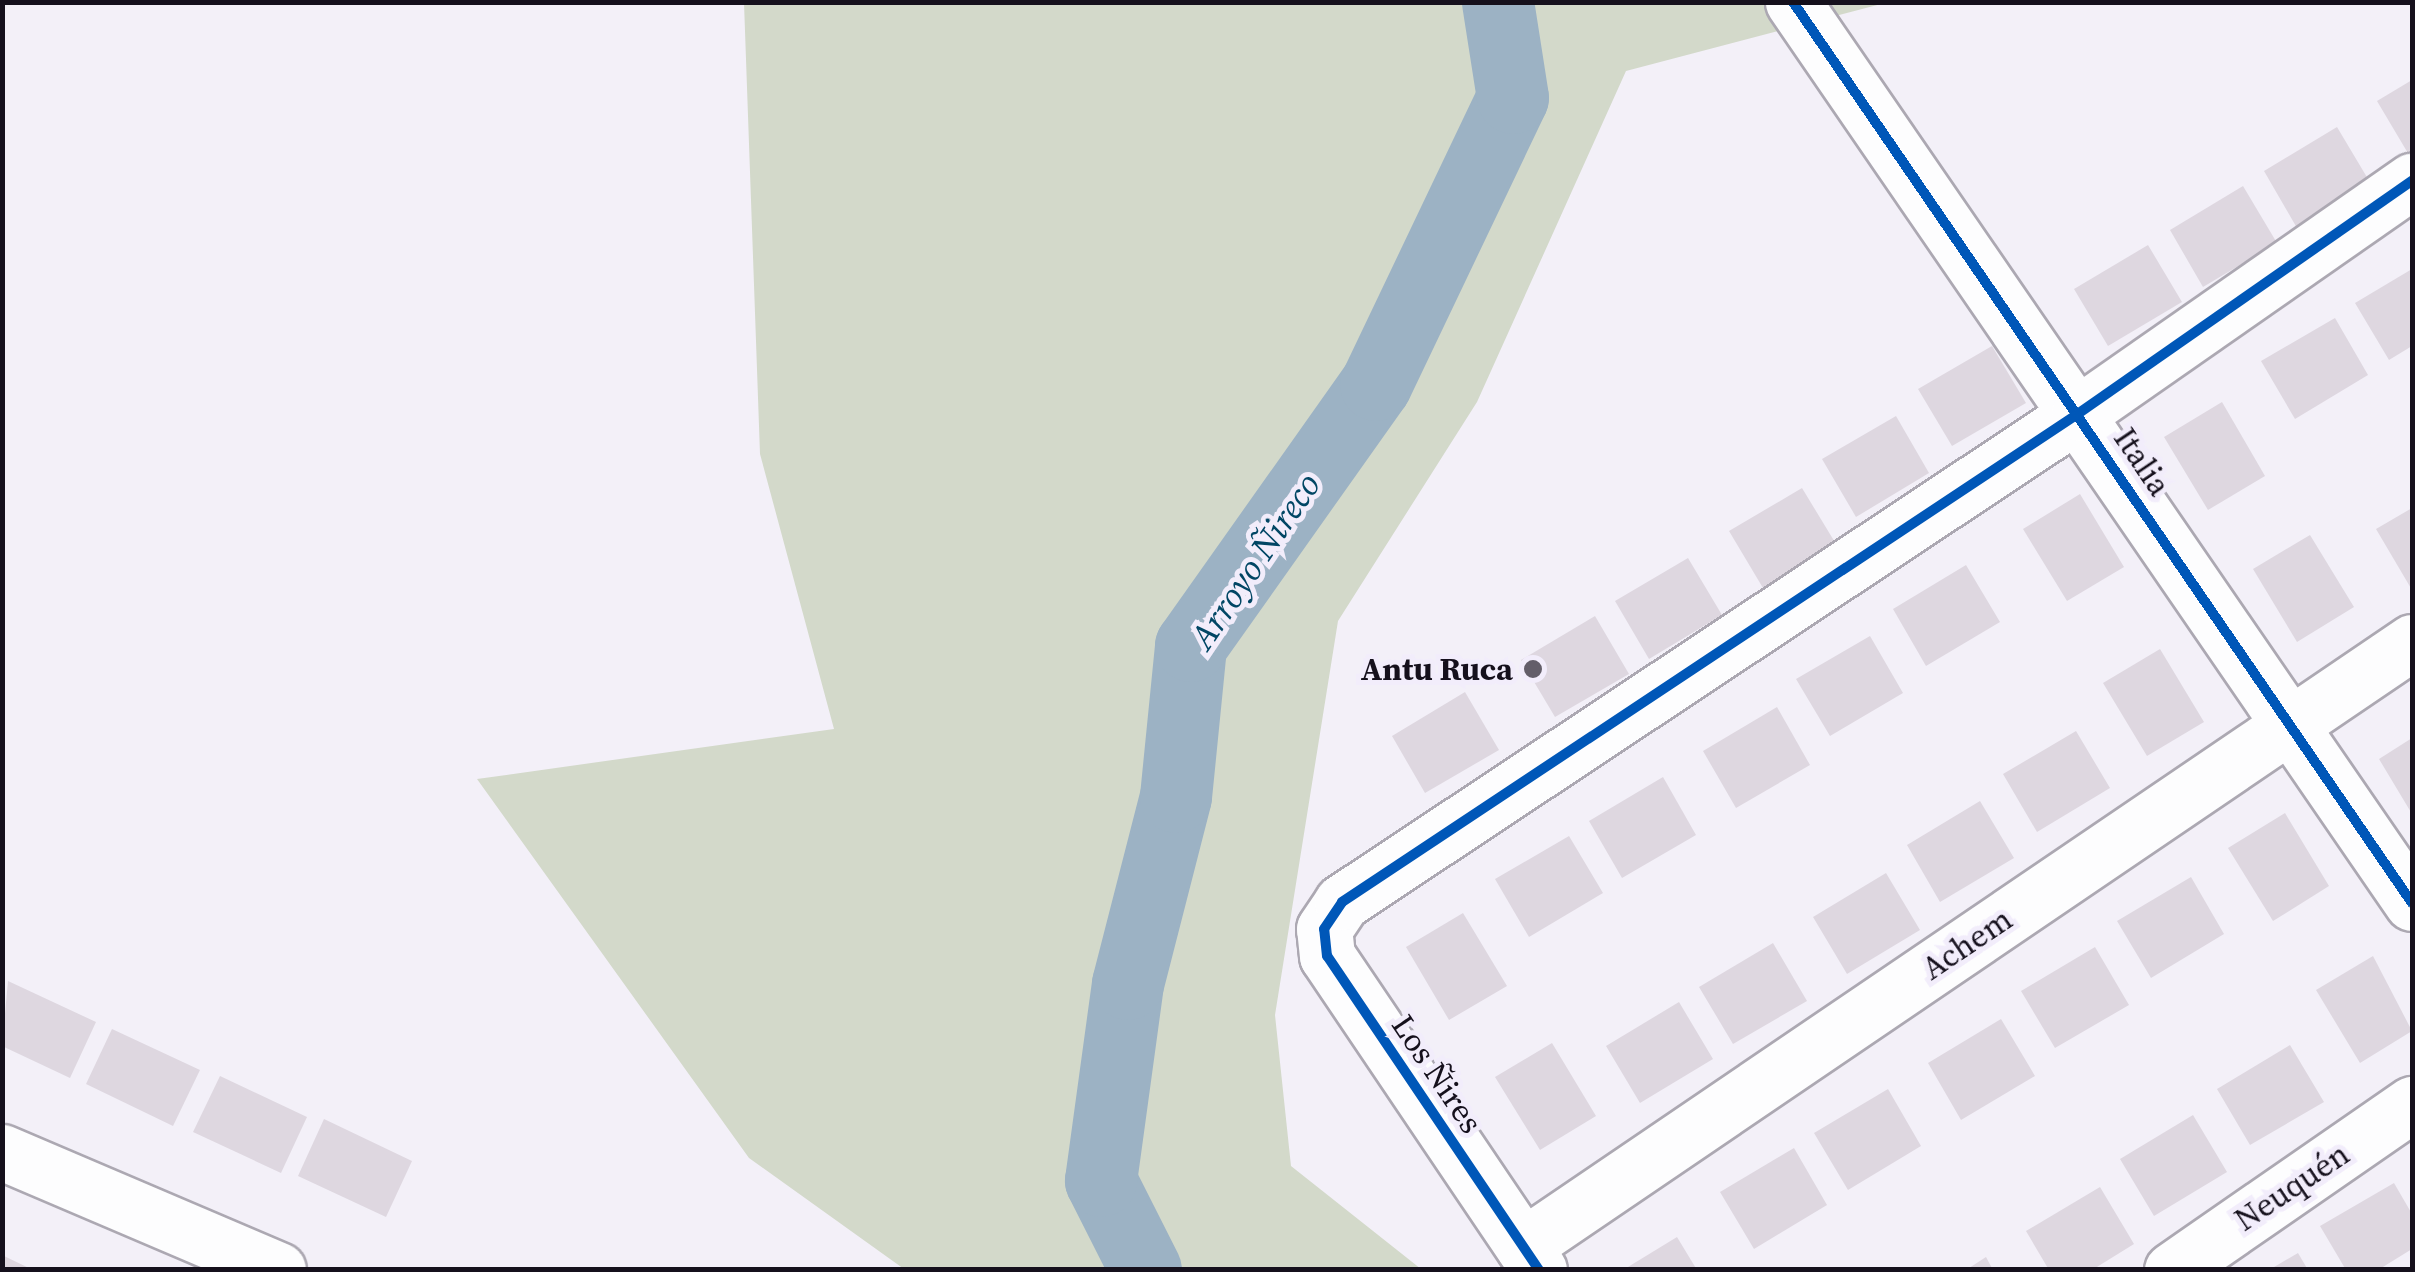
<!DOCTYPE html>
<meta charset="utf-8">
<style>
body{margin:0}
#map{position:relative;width:2415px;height:1272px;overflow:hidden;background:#f3f0f8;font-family:"Source Serif 4",serif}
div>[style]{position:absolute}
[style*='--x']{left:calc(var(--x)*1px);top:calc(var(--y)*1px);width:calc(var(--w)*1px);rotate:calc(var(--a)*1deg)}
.forest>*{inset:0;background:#d3d9ca}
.river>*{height:72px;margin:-36px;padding:0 36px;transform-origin:36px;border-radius:36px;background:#9cb2c4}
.building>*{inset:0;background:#ded7e0}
.roads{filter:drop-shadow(2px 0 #aca8b2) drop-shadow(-2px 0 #aca8b2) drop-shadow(0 2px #aca8b2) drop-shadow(0 -2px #aca8b2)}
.minor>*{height:55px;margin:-27.5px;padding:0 27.5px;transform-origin:27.5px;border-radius:27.5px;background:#fdfdfe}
.cycleway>*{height:10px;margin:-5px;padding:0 5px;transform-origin:5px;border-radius:5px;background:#0057b8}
.dots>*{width:28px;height:28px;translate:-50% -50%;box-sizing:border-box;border:5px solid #f2edfb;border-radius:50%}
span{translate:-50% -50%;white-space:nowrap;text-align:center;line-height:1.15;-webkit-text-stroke:10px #f2edfb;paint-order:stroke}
.street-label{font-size:32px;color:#15101c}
.poi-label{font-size:32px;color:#15101c;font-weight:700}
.right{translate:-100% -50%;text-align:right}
.water-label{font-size:35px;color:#014664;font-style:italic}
.frame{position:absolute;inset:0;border:5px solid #15101c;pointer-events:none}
</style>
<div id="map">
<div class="forest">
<i style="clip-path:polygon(744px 3px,1885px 3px,1626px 71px,1477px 402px,1338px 621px,1275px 1015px,1291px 1166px,1421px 1269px,904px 1269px,749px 1158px,477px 779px,834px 729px,760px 454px)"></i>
</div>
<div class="river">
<i style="--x:1146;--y:1270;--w:100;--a:-116.8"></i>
<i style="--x:1101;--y:1181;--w:199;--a:-82.2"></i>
<i style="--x:1128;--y:984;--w:193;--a:-75.6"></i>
<i style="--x:1176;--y:797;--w:152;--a:-84.3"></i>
<i style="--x:1191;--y:646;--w:320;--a:-54.7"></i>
<i style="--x:1376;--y:385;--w:318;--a:-64.5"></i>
<i style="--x:1513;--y:98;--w:97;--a:-98.9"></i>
</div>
<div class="building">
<i style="clip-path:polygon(2412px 80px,2412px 160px,2377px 101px)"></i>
<i style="clip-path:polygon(2337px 127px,2371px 184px,2297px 228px,2264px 171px)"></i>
<i style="clip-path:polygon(2243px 186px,2277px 243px,2203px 287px,2170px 230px)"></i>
<i style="clip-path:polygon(2148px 245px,2182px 302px,2108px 346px,2074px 289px)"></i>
<i style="clip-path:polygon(2412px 269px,2412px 346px,2389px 360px,2355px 303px)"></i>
<i style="clip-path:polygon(2335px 318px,2368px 375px,2295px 419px,2261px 361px)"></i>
<i style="clip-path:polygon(1992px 346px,2026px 403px,1952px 446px,1918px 389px)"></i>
<i style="clip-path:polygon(2222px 402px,2265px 476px,2208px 510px,2164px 437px)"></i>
<i style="clip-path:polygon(1896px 416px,1929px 473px,1856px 517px,1822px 459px)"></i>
<i style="clip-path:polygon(1802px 488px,1836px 544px,1763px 588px,1729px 531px)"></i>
<i style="clip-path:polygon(2080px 494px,2124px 567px,2067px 601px,2023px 529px)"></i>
<i style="clip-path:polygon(2412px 508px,2412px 590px,2376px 529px)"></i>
<i style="clip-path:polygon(2310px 535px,2354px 607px,2297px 642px,2253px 569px)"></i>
<i style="clip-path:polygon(1688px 558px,1722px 615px,1649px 659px,1615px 601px)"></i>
<i style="clip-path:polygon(1966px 565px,2000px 622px,1926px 666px,1893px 609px)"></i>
<i style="clip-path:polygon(1595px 616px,1629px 674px,1555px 717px,1521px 660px)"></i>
<i style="clip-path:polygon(1870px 636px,1903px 693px,1830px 736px,1796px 679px)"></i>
<i style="clip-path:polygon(2160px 649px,2204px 722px,2147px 756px,2103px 683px)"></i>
<i style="clip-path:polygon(1465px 692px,1499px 750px,1425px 793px,1392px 736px)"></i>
<i style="clip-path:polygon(1777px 707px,1810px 765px,1736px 808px,1703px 751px)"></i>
<i style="clip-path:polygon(2076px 731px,2110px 788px,2037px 832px,2003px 774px)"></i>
<i style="clip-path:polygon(2412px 738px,2412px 814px,2379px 759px)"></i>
<i style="clip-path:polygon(1663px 777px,1696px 835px,1622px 878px,1589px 821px)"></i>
<i style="clip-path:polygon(1980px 801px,2014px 858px,1940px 902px,1907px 845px)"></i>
<i style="clip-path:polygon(2285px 813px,2329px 886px,2273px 921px,2228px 848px)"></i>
<i style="clip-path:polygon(1569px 836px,1603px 893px,1529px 937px,1495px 879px)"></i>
<i style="clip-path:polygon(1886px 873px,1920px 930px,1847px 974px,1813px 917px)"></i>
<i style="clip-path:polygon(2191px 877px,2224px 934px,2151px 978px,2117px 921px)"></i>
<i style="clip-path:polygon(1463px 913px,1507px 986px,1449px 1020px,1406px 947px)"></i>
<i style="clip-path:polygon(1773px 943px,1807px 1001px,1733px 1044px,1699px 987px)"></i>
<i style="clip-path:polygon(2095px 947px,2129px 1005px,2055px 1048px,2021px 991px)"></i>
<i style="clip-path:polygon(2373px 956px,2412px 1031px,2360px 1063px,2316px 990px)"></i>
<i style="clip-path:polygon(8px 981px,96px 1022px,70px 1078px,2px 1046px)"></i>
<i style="clip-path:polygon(1679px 1002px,1713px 1059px,1640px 1103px,1606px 1046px)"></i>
<i style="clip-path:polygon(2001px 1019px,2035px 1076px,1961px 1120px,1928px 1063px)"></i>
<i style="clip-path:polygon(112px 1029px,200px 1070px,173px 1126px,86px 1084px)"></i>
<i style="clip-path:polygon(1552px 1043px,1596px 1116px,1540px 1150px,1495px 1077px)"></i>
<i style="clip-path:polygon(2290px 1045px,2324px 1102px,2250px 1145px,2217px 1089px)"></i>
<i style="clip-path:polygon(220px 1076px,307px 1117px,281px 1173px,193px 1132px)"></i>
<i style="clip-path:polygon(1888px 1089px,1921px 1146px,1848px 1190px,1814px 1133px)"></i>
<i style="clip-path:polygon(2193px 1115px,2227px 1172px,2154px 1216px,2120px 1159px)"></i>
<i style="clip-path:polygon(324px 1119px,412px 1161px,386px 1217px,298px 1176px)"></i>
<i style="clip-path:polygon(1794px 1148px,1827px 1205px,1754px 1249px,1720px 1192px)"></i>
<i style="clip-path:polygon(2394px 1183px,2412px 1214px,2412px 1249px,2378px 1270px,2346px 1270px,2320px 1226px)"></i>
<i style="clip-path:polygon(2100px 1187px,2134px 1244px,2092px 1270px,2049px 1270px,2026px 1231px)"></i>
<i style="clip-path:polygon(1677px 1237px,1697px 1270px,1623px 1270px)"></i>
<i style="clip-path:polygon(2298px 1253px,2308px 1270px,2269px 1270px)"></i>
<i style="clip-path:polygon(2px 1255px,33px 1270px,2px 1270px)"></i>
<i style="clip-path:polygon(1986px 1257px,1993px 1270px,1966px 1270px)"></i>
</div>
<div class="roads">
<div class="minor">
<i style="--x:1793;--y:2;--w:1093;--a:55.51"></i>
<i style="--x:2;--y:1152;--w:300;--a:23.1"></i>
<i style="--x:1523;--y:1246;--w:1075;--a:-34.19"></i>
<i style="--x:1539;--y:1270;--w:379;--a:-124"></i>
<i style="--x:1327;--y:956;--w:27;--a:-96"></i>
<i style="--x:1324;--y:929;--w:32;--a:-56"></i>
<i style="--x:1342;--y:902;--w:884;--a:-33.56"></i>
<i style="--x:2079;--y:413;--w:406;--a:-34.9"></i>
<i style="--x:2172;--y:1270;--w:292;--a:-34.7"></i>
</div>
</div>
<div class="cycleway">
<i style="--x:1793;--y:2;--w:1093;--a:55.51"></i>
<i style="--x:1539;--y:1270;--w:379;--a:-124"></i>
<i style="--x:1327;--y:956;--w:27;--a:-96"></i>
<i style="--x:1324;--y:929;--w:32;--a:-56"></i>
<i style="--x:1342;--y:902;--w:884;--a:-33.56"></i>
<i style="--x:2079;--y:413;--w:406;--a:-34.9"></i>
</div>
<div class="dots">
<i style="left:1533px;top:669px;background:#635e69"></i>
</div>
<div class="street-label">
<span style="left:2142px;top:462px;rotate:56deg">Italia</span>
<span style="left:1967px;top:944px;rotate:-34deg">Achem</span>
<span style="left:1437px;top:1074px;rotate:56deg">Los Ñires</span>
<span style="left:2292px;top:1187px;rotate:-34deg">Neuquén</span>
</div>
<div class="poi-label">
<span class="right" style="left:1513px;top:669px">Antu Ruca</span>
</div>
<div class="water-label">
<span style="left:1255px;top:561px;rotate:-56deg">Arroyo Ñireco</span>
</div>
<div class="frame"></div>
</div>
